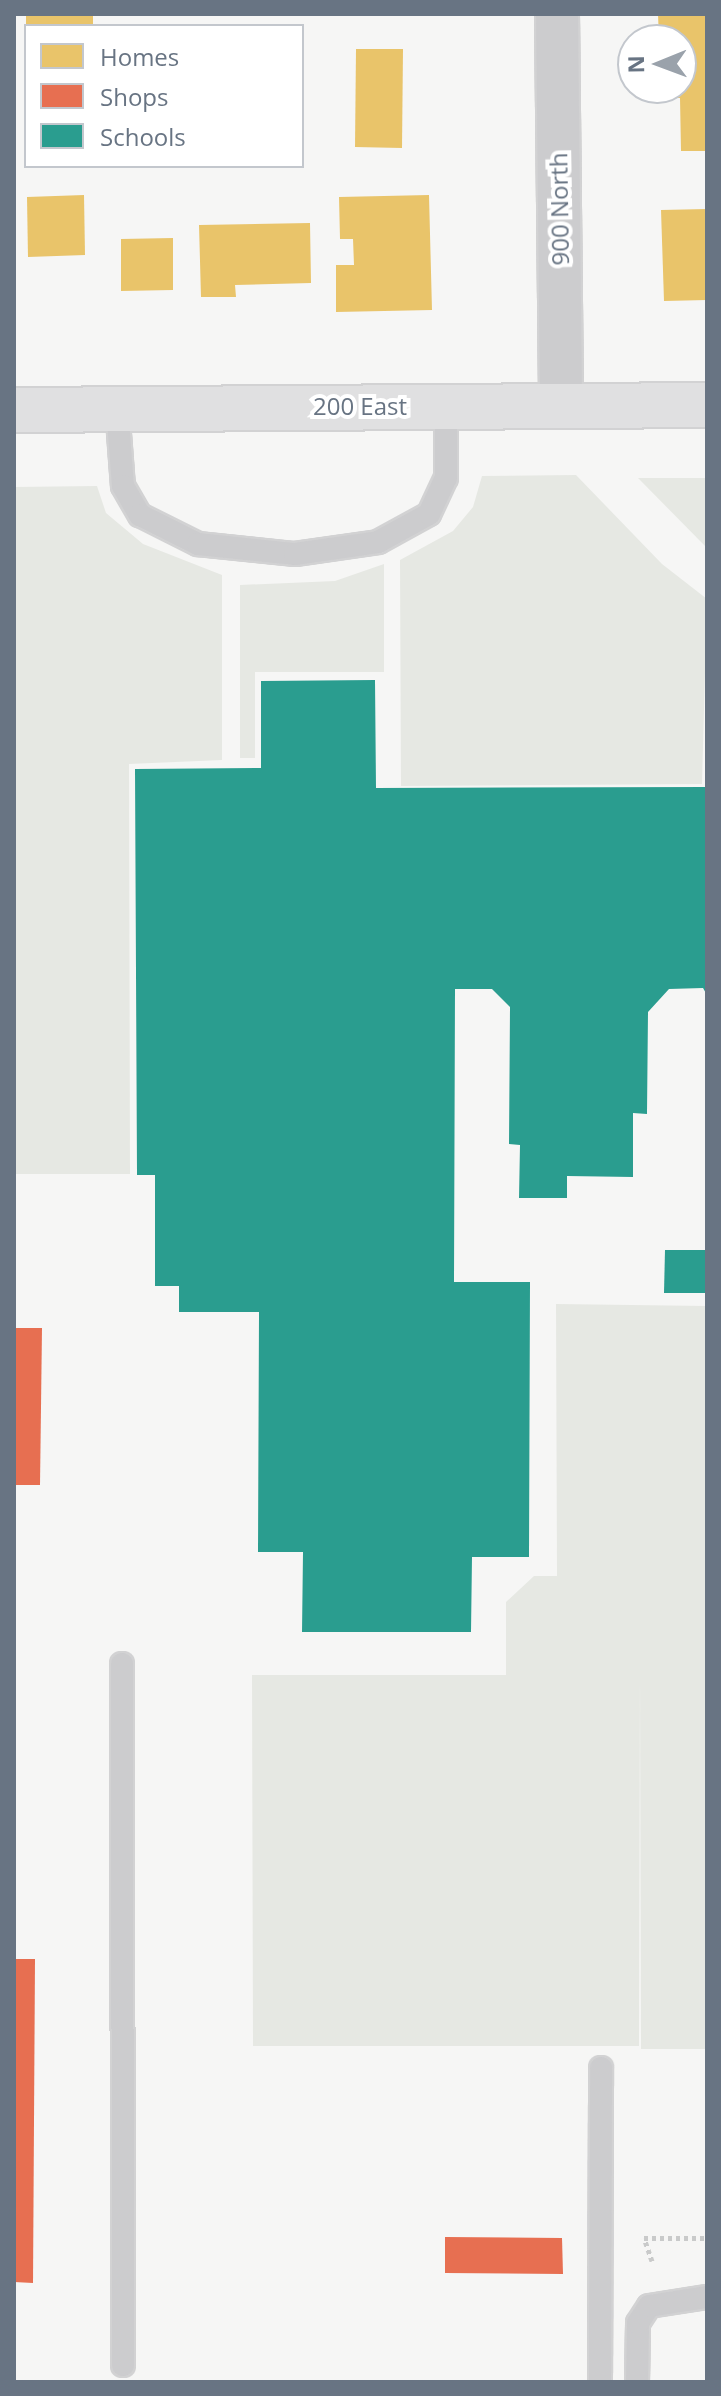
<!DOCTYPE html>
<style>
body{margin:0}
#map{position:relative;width:721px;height:2396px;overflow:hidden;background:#f6f6f5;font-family:"Open Sans",sans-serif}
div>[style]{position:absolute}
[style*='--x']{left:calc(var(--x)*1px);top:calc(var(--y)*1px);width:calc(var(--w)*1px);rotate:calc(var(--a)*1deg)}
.green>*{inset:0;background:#e6e8e3}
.homes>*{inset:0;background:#e9c46a}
.shops>*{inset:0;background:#e76f51}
.schools>*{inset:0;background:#2a9d8f}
.path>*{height:5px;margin-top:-2.5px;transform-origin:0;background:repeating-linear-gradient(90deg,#c9caca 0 4px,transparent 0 8px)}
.roads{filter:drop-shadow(2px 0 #d2d2d3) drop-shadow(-2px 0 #d2d2d3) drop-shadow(0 2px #d2d2d3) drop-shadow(0 -2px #d2d2d3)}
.service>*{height:22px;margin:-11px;padding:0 11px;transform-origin:11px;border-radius:11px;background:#ccccce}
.minor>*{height:42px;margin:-21px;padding:0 21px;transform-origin:21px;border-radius:21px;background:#ccccce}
.secondary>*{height:44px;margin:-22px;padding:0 22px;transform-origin:22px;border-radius:22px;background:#e0e0e1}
span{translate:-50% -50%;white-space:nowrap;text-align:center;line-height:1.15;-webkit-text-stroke:8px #fff;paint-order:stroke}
.street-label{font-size:24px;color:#687483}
.frame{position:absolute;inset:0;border:16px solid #687483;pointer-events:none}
.legend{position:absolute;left:24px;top:24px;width:280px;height:144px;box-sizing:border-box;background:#fff;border:2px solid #c3c7cd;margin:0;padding:10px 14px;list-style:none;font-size:24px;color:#687483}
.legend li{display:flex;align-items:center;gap:16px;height:40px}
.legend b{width:40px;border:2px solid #c3c7cd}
.north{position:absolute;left:617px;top:24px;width:80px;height:80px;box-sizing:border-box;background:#fff;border:2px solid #c3c7cd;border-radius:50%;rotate:269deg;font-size:22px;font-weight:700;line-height:32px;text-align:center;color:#687483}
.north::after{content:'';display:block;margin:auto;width:28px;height:36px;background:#9aa2ab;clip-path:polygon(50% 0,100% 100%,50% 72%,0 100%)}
</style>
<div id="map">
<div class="green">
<i style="clip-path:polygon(576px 475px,662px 564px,707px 599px,702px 784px,401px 786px,400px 560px,453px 531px,473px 507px,482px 476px)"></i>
<i style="clip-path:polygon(638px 478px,707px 478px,707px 548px)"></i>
<i style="clip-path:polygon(97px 486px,106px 513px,143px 544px,222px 575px,222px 760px,129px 764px,130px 1174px,14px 1174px,14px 487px)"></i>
<i style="clip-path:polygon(384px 564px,384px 672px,255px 672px,255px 758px,240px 758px,240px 585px,335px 581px)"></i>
<i style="clip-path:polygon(556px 1304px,707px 1306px,707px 2049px,641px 2049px,640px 1675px,639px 2046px,253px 2046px,252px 1675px,506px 1675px,506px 1602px,534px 1576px,557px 1576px)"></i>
</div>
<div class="homes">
<i style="clip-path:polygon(26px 14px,93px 14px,93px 26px,26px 26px)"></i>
<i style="clip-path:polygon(658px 14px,707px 14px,707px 151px,681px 151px,680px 98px,659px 98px,659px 88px,681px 88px,681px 40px,659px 40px)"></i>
<i style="clip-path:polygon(356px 49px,403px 49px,402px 148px,355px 147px)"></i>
<i style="clip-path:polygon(84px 195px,85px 255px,28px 257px,27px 197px)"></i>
<i style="clip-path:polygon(429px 195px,432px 310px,336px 312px,336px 265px,354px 265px,353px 239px,340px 239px,339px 197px)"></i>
<i style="clip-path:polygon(707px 209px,707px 300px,664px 301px,661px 210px)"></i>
<i style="clip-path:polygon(310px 223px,311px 283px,235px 285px,236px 297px,201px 297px,199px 225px)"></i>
<i style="clip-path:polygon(173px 238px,173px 290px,121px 291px,121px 239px)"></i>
</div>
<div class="shops">
<i style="clip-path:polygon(14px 1328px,42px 1328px,40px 1485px,14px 1485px)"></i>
<i style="clip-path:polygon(14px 1959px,35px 1959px,33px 2283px,14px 2282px)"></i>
<i style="clip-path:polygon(445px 2237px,562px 2238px,563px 2274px,445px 2273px)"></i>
</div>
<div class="schools">
<i style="clip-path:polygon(375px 680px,376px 788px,707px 787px,707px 995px,703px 988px,669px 989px,648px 1012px,647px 1114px,633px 1113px,633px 1177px,567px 1176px,567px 1198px,519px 1198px,520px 1145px,509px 1144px,510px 1007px,492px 989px,455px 989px,454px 1282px,530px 1282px,529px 1557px,472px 1557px,471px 1632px,302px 1632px,303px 1552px,258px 1552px,259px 1312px,179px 1312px,179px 1286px,155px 1286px,155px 1175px,137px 1175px,135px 769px,261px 768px,261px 681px)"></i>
<i style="clip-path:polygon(665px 1250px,707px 1250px,707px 1293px,664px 1293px)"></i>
</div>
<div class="path">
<i style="--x:652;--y:2261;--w:24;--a:-109"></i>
<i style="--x:644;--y:2238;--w:63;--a:0"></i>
</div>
<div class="roads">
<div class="service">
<i style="--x:117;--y:407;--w:79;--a:85.7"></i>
<i style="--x:123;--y:486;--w:34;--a:60"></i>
<i style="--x:140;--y:515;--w:65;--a:26.6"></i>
<i style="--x:198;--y:544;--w:98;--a:5.9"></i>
<i style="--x:295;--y:554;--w:84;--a:-8.2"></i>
<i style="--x:378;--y:542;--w:58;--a:-28.8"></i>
<i style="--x:429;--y:514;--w:40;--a:-65"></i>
<i style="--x:446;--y:478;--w:72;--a:-90"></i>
<i style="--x:122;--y:1664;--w:701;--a:89.92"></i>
<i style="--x:600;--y:2382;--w:314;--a:-89.8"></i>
<i style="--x:637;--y:2382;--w:59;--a:-89"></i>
<i style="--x:638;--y:2323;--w:20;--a:-57"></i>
<i style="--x:649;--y:2306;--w:59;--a:-8.8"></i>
</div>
<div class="minor">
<i style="--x:557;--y:14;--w:390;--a:89.4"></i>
</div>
<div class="secondary">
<i style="--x:14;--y:410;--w:693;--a:-0.41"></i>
</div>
</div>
<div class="street-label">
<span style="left:559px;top:209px;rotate:-91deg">900 North</span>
<span style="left:360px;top:406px">200 East</span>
</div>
<div class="frame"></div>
<ul class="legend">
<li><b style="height:22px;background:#e9c46a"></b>Homes</li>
<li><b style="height:22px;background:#e76f51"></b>Shops</li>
<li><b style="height:22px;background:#2a9d8f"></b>Schools</li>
</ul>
<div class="north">N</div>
</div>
